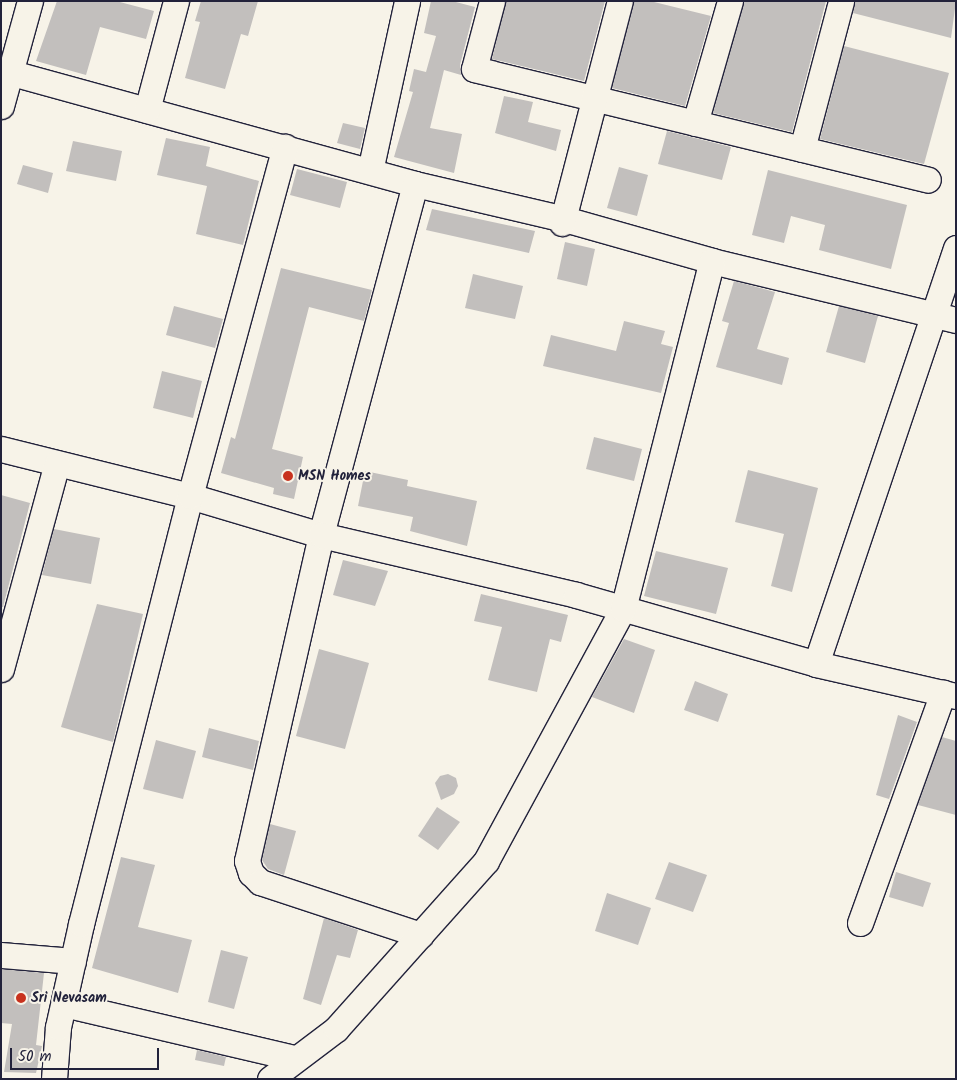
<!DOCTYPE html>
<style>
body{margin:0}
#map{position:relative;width:957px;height:1080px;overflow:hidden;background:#f7f3e8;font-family:Kalam,sans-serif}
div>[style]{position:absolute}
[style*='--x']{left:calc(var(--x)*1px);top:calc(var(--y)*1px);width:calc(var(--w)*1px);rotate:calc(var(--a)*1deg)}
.building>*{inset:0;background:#c2bfbd}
.roads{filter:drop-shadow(1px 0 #22223b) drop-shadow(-1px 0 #22223b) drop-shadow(0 1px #22223b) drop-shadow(0 -1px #22223b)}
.minor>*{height:25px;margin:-12.5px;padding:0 12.5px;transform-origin:12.5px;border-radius:12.5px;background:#f7f3e8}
.dots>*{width:14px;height:14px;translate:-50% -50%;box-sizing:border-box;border:2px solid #f7f3e8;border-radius:50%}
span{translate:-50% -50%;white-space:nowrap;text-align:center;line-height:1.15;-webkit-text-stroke:4px #f7f3e8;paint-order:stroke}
.poi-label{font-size:14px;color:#22223b;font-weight:700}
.left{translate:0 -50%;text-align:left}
.frame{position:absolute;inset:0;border:2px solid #22223b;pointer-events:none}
.scale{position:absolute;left:10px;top:1048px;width:149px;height:22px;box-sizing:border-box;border:2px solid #22223b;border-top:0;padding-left:6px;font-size:15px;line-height:18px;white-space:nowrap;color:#22223b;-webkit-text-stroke:4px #f7f3e8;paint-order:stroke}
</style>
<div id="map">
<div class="building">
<i style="clip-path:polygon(57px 1px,116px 1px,154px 11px,146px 39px,100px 27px,86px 75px,36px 61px)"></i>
<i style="clip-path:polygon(201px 1px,258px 1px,248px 36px,241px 34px,225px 89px,185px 78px,200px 22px,195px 21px)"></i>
<i style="clip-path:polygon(431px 1px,452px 1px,475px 7px,460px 65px,461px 75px,444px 70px,430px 128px,462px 134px,454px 173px,394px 157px,413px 92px,409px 91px,414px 69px,426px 72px,436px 36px,424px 33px)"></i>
<i style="clip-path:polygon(506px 1px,605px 1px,584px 81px,492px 59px)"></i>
<i style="clip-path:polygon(634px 1px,650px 1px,711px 16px,685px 106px,612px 88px)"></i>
<i style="clip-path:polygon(744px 1px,826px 1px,792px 132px,713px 113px)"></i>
<i style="clip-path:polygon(855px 1px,956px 1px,951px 38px,853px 13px)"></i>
<i style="clip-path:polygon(844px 46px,949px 73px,924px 164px,820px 139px)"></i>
<i style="clip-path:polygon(504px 96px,533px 102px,528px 122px,561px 130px,556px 151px,495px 133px)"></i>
<i style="clip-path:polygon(343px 123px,365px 128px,360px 149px,337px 143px)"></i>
<i style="clip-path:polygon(667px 131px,731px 147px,722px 180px,658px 164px)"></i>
<i style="clip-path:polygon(166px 138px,210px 147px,206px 166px,259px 181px,243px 245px,196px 234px,207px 186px,157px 175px)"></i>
<i style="clip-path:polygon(73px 141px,122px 151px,116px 181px,66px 171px)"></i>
<i style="clip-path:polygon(23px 165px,53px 173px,48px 193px,17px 184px)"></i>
<i style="clip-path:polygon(619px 167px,648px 175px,637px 216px,607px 208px)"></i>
<i style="clip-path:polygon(297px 169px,347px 182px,340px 208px,290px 195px)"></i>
<i style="clip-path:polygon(768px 170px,907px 205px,891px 269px,819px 250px,825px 225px,791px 216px,784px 243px,752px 235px)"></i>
<i style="clip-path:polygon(432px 209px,535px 231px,529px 253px,426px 230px)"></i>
<i style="clip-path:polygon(565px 242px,595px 249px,587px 286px,557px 279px)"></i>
<i style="clip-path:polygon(281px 268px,372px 290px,364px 321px,309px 307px,272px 449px,303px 457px,294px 499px,273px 494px,274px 488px,221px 473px,231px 437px,235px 439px)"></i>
<i style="clip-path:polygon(473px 274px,523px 286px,515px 319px,465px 308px)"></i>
<i style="clip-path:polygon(734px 281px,775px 292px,757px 349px,789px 358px,782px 385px,716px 367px,729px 323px,722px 321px)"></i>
<i style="clip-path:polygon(174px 306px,223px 319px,215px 348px,166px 335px)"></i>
<i style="clip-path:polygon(839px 306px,878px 316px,865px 363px,826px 352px)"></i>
<i style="clip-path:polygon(624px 321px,665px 331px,661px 344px,673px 347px,661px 393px,543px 366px,551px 335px,616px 351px)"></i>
<i style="clip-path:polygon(162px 371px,202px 381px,193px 418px,153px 408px)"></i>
<i style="clip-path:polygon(594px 437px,642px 449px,634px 481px,586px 469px)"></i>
<i style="clip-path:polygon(748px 470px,818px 488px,792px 592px,771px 586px,784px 534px,735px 522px)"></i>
<i style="clip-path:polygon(365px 471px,408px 480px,407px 486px,477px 501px,467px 546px,410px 531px,413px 517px,358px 506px)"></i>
<i style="clip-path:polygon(1px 495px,30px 503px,3px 607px,1px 607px)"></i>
<i style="clip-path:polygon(54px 529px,100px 538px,91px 584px,42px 575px)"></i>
<i style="clip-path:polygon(656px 551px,728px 568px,716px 614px,644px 596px)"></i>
<i style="clip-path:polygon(343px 560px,388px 571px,375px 606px,333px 595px)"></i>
<i style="clip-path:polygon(481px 594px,568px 615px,561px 642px,550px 639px,537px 692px,488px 680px,502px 627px,474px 621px)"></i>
<i style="clip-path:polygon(97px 604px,143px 614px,113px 742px,61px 727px)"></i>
<i style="clip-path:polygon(624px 639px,655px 650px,634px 713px,592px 697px)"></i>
<i style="clip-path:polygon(319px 649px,369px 663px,345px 749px,296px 736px)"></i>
<i style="clip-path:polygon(695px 681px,728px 694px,718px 722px,684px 710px)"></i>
<i style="clip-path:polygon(898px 715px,917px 722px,889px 799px,876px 795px)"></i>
<i style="clip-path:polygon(209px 728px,259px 741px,253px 770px,202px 757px)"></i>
<i style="clip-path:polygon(942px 737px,956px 741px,956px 815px,918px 805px)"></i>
<i style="clip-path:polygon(156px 740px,196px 751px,183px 799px,143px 789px)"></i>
<i style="clip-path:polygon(448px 774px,456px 778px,458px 786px,454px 794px,441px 800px,435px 783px,440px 776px)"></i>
<i style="clip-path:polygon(437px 807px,460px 822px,438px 850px,418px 836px)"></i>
<i style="clip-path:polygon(270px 824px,296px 831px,284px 875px,268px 869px,262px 860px)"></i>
<i style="clip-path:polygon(121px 857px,155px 865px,138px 927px,192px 940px,178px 993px,92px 968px)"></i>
<i style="clip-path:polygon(669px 862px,707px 875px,693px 912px,655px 899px)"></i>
<i style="clip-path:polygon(896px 872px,931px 883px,923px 907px,889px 897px)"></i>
<i style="clip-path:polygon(607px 893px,651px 908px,638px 945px,595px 931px)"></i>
<i style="clip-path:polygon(324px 918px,358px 930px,350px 958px,337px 955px,321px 1005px,303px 999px)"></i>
<i style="clip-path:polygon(221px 950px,248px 957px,234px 1009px,208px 1002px)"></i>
<i style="clip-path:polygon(1px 969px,44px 973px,36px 1045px,42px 1046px,36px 1073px,4px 1072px,12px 1024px,1px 1023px)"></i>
<i style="clip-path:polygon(197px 1050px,226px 1057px,224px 1066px,195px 1060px)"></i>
</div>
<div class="roads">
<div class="minor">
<i style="--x:492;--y:1;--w:70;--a:104.8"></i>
<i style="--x:474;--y:69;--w:467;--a:13.7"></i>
<i style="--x:1;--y:70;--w:429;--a:15.4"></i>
<i style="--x:415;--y:184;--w:153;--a:13.2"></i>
<i style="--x:564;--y:219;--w:154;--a:15.8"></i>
<i style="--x:712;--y:261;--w:251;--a:13.6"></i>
<i style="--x:1;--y:106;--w:109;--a:-74.6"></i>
<i style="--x:147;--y:110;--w:113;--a:-75.1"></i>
<i style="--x:695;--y:123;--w:127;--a:-74"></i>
<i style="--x:802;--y:149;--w:153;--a:-75.2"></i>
<i style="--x:370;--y:171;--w:174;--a:-77.7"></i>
<i style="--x:415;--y:184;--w:363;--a:105"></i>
<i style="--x:321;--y:535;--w:334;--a:102.8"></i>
<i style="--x:247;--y:861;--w:13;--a:72"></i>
<i style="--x:251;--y:873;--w:13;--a:45"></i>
<i style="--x:260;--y:882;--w:169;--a:18.3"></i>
<i style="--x:562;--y:223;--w:229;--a:-75.4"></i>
<i style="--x:1;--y:449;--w:195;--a:14"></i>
<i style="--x:190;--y:496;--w:137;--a:16.6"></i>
<i style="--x:321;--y:535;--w:262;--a:13.2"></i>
<i style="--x:576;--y:595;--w:250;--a:16"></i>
<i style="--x:816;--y:664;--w:439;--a:-71.4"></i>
<i style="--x:816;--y:664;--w:144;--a:12.9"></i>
<i style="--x:1;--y:669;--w:213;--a:-74.8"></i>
<i style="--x:860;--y:923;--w:245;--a:-70.2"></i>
<i style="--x:1;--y:955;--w:72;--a:4.8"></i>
<i style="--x:64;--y:1004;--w:237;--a:13.2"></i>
<i style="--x:54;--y:1079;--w:52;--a:-85.6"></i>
<i style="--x:58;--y:1027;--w:106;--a:-77.4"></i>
<i style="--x:81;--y:924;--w:442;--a:-75.7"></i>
<i style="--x:190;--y:496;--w:362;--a:-74.8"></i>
<i style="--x:270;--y:1079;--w:83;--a:-37.1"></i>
<i style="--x:336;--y:1029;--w:225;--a:-48.2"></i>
<i style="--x:486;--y:861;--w:287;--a:-61.5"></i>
<i style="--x:623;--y:609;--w:359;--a:-75.7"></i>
</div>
</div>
<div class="dots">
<i style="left:288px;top:476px;background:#c8321e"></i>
<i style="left:21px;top:998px;background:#c8321e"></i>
</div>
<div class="poi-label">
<span class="left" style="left:298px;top:476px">MSN Homes</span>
<span class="left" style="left:31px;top:998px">Sri Nevasam</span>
</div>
<div class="frame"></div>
<div class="scale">50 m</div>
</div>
